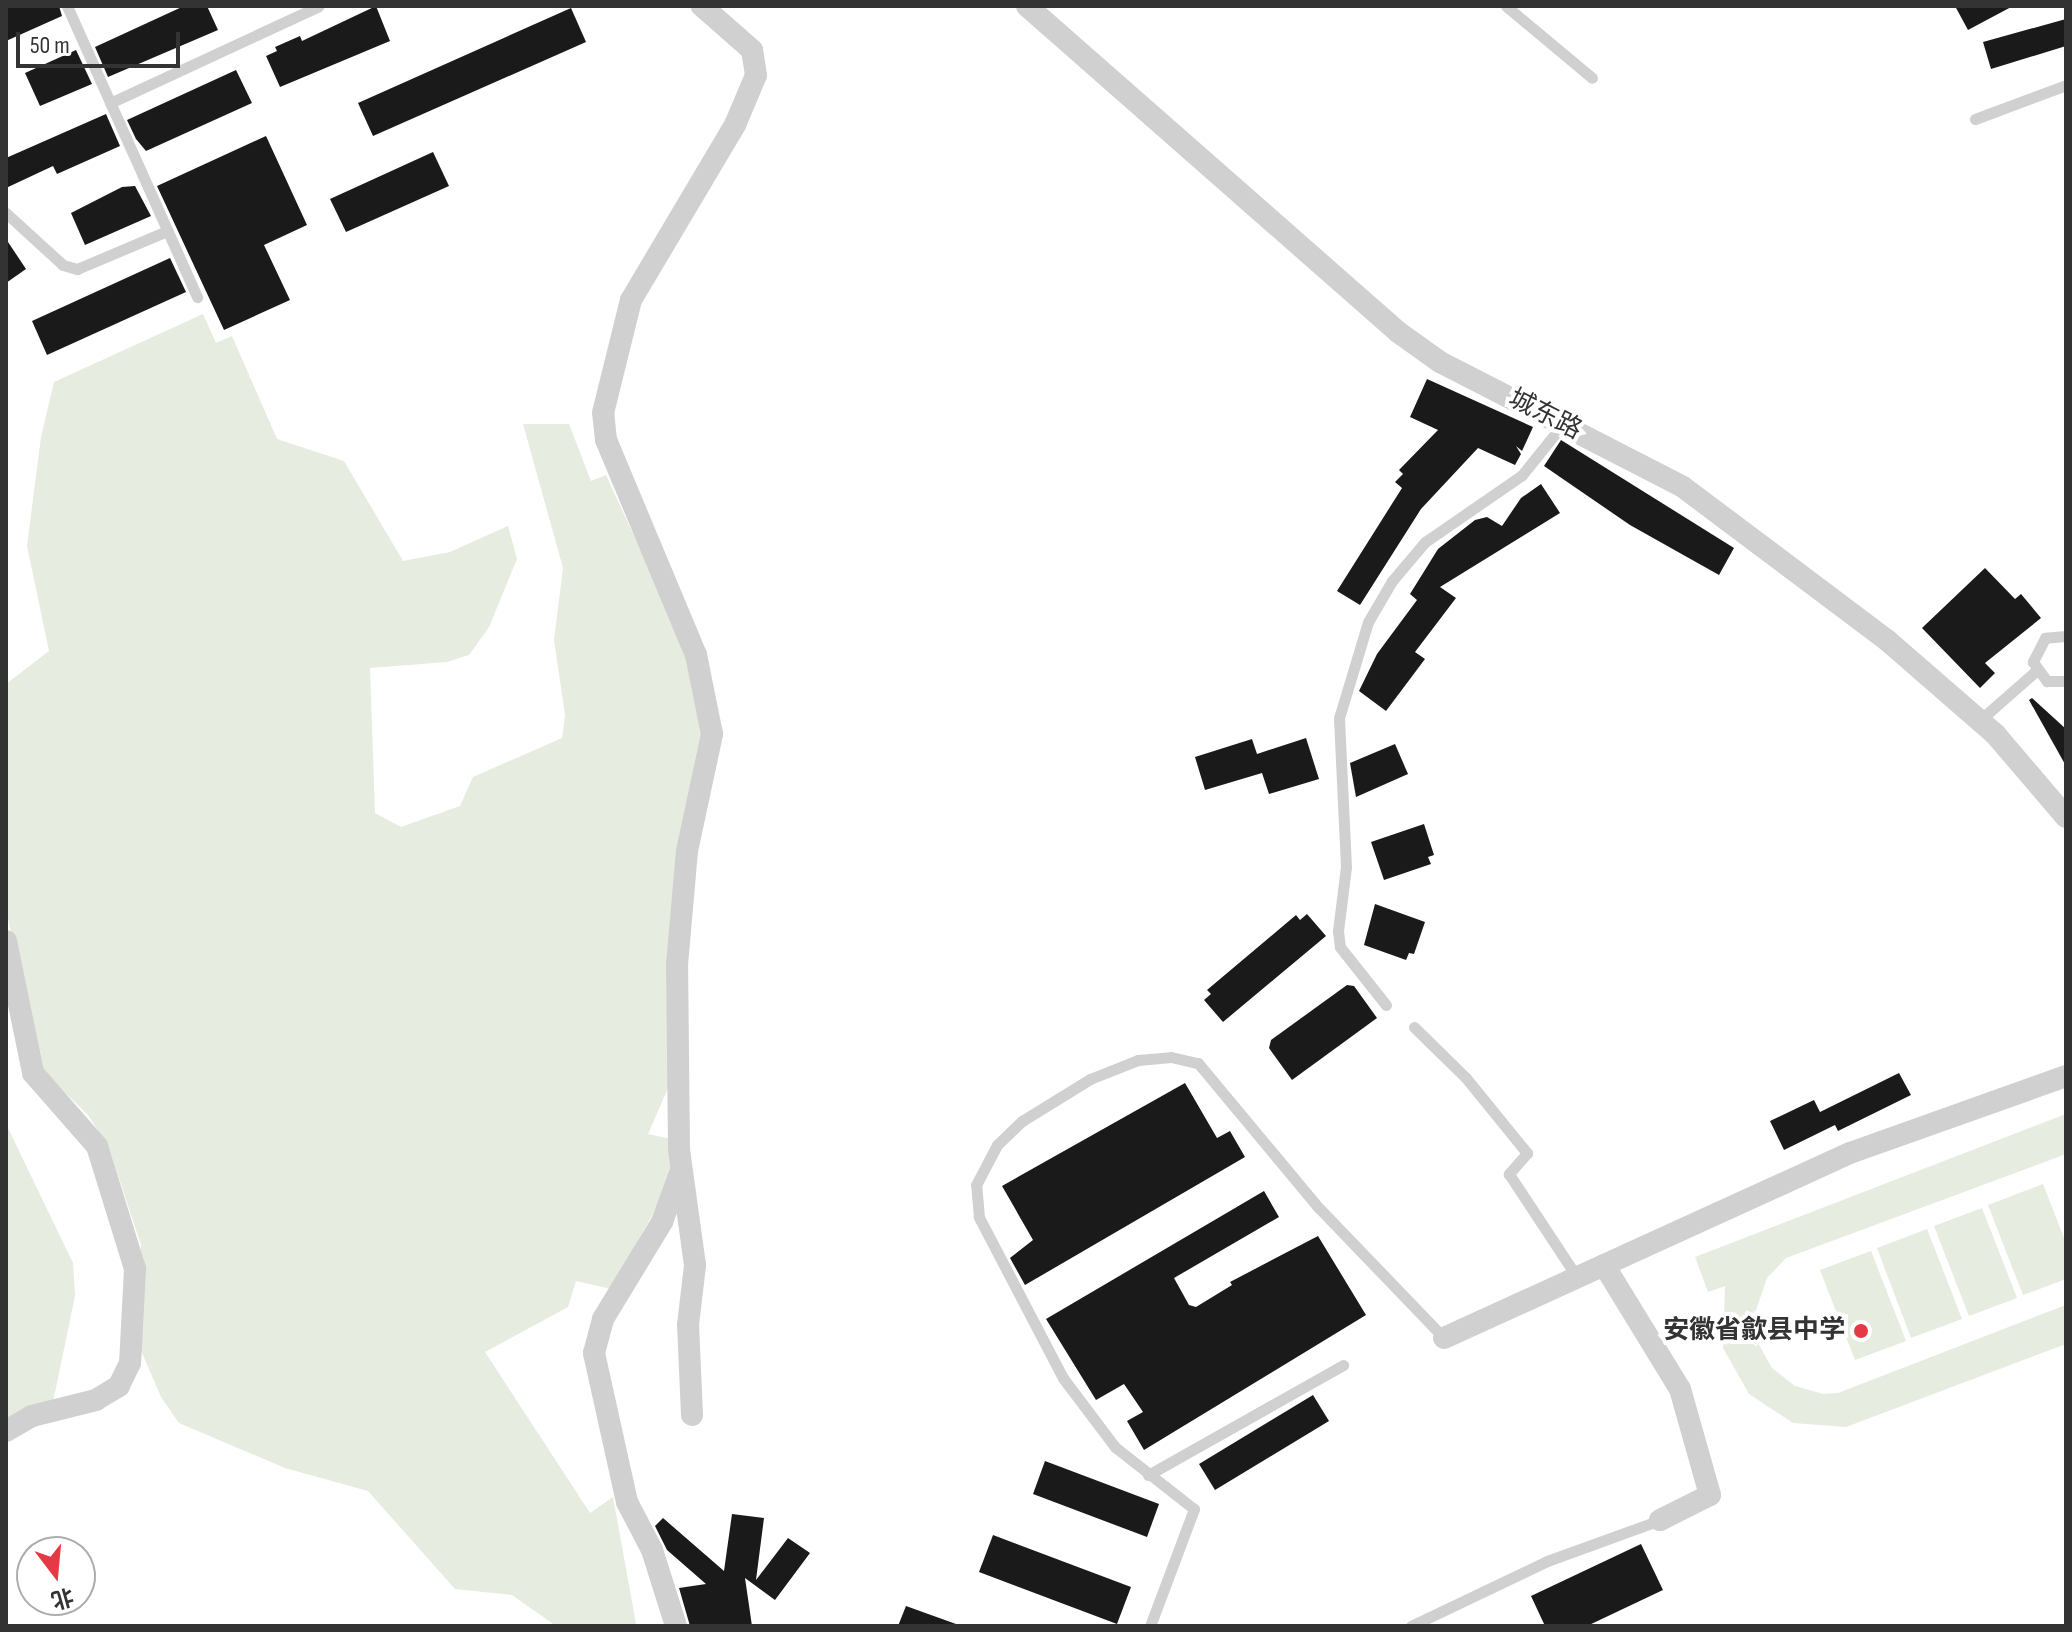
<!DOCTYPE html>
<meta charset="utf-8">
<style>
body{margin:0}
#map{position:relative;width:2072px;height:1632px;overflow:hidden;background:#fff;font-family:"Sofia Sans Condensed","Noto Sans SC",sans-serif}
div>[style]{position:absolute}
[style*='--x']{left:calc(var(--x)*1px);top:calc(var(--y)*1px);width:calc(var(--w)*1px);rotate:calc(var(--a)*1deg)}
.green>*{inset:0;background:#e6ecdf}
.building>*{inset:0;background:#1a1a1a}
.service>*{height:11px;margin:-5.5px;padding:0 5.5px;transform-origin:5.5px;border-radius:5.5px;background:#d0d0d0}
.minor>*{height:22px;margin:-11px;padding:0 11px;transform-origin:11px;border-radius:11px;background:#d0d0d0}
.dots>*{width:22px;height:22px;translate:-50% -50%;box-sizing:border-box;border:4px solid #fff;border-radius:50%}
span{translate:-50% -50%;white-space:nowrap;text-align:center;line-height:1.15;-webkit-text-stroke:8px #fff;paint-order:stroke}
.street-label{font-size:26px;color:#333}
.poi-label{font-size:26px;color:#333;font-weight:700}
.right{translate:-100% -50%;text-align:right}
.frame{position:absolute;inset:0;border:8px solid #333;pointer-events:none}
.north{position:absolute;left:16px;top:1536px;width:80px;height:80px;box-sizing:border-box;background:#fff;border:2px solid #adadad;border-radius:50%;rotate:164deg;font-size:22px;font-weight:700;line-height:32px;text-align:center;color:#333}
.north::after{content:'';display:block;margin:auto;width:28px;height:36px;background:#e63946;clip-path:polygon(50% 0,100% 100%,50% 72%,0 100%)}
.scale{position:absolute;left:16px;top:32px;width:164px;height:36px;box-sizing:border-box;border:4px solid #333;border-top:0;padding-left:10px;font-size:24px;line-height:28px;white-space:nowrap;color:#333;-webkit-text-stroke:6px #fff;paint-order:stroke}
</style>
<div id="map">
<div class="green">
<i style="clip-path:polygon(203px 314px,216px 343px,232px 336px,277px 439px,344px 461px,403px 561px,450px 552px,508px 526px,517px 559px,489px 627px,469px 655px,447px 662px,370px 668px,375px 813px,401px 827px,460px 806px,473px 777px,562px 738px,565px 715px,554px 640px,563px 568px,523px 424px,569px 424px,591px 481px,606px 475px,686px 649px,704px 748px,668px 1088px,648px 1134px,671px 1139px,674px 1176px,611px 1289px,576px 1281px,568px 1307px,485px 1352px,590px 1513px,613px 1497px,636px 1624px,632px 1626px,556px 1626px,512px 1595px,455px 1589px,368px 1491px,285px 1468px,179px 1423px,161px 1397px,136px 1339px,141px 1245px,109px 1148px,88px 1115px,42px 1070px,6px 910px,6px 684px,49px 651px,27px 546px,41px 437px,54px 382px)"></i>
<i style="clip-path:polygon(2066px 1114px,2066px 1154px,1786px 1258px,1767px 1278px,1754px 1316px,1758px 1343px,1772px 1368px,1795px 1386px,1823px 1394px,1838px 1393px,2066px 1305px,2066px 1344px,1846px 1427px,1793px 1423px,1749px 1394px,1723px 1348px,1725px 1286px,1708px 1292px,1695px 1257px)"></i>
<i style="clip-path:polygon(6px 1124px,73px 1263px,75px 1296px,53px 1402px,6px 1419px)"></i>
<i style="clip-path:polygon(2043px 1184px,2066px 1243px,2066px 1279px,2023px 1295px,1988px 1205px)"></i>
<i style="clip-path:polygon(1982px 1208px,2017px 1298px,1969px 1316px,1934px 1226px)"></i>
<i style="clip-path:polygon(1927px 1229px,1962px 1319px,1911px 1338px,1877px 1248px)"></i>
<i style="clip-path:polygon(1871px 1251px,1906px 1341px,1855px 1360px,1820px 1270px)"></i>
</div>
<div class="building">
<i style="clip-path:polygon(6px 6px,59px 6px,62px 16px,6px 41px)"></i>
<i style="clip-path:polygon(184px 6px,207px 6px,218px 30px,108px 77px,95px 47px)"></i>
<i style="clip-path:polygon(376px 6px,390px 41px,280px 87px,266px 56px,277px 51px,275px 47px,300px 36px,302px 41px)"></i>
<i style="clip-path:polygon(1955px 6px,2013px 6px,1968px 30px)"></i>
<i style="clip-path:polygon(571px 8px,586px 42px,373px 136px,358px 103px)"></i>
<i style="clip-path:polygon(2066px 19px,2066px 46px,1991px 69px,1983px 42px)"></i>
<i style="clip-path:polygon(76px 50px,92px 84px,40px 106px,25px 73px)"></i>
<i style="clip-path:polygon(236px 70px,252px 103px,146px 151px,136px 139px,127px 120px)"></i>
<i style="clip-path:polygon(106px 114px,120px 146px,57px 174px,53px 166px,6px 188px,6px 158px)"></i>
<i style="clip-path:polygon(266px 136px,307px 225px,264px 245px,290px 300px,224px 330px,157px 186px)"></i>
<i style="clip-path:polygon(433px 152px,449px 186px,346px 232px,330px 199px)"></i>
<i style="clip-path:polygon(135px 186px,151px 216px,85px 245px,71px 213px,122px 187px)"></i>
<i style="clip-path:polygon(6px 239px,26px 269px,6px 283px)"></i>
<i style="clip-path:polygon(170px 258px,186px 292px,47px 355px,32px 321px)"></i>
<i style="clip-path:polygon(1427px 379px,1533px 427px,1522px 451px,1516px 446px,1521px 454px,1515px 465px,1478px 448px,1421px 509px,1360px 605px,1337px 591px,1402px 488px,1395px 482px,1403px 474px,1399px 470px,1438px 430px,1410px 417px)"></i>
<i style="clip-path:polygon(1561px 440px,1734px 548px,1719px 575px,1630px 525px,1544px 466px)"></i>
<i style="clip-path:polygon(1541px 484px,1560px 513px,1440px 587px,1456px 598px,1415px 652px,1425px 659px,1386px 711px,1359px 691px,1377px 654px,1417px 600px,1410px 594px,1438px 549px,1475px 520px,1487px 517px,1502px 526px,1521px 498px)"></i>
<i style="clip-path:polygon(1985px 568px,2015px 599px,2021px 594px,2041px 618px,1985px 663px,1995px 673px,1980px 688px,1922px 628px)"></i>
<i style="clip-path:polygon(2032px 698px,2066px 729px,2066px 766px,2029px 700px)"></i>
<i style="clip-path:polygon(1306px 738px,1319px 779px,1269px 794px,1262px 773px,1205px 790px,1195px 757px,1252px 739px,1257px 754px)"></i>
<i style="clip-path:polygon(1395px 744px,1408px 774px,1356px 797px,1350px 763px)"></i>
<i style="clip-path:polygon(1424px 824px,1434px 855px,1428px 857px,1431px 864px,1384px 880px,1371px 842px)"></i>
<i style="clip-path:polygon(1375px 904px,1425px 922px,1414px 954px,1409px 953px,1406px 960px,1364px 945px)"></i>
<i style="clip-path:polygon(1307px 914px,1326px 936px,1223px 1022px,1204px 1000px,1211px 994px,1207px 990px,1296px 915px,1300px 920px)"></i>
<i style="clip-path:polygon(1347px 985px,1354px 986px,1377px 1018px,1292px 1080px,1269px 1048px,1271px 1040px)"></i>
<i style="clip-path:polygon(1899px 1073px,1911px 1095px,1838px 1131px,1835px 1125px,1784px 1150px,1770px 1121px,1814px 1100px,1820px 1112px)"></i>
<i style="clip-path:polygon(1185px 1083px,1217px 1138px,1230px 1131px,1245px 1157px,1025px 1285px,1010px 1258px,1033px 1240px,1002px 1186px)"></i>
<i style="clip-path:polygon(1264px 1191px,1279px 1217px,1174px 1278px,1189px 1305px,1196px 1307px,1232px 1285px,1230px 1282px,1318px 1236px,1366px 1315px,1144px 1450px,1127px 1421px,1143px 1412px,1124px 1384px,1096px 1400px,1046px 1319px)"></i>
<i style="clip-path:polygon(1313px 1395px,1329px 1421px,1215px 1490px,1199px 1464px)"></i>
<i style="clip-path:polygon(1045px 1461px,1159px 1504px,1147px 1537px,1033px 1494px)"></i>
<i style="clip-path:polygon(732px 1514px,764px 1518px,756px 1580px,788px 1538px,810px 1553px,775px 1600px,745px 1578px,752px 1626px,690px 1626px,679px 1588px,706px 1584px,667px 1550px,655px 1526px,663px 1518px,724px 1571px)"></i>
<i style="clip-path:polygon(993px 1535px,1131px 1587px,1117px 1624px,979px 1572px)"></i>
<i style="clip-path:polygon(1641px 1544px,1663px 1590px,1587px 1626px,1545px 1626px,1531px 1596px)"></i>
<i style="clip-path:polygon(906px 1606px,956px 1624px,955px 1626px,898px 1626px)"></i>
</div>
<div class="service">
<i style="--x:67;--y:6;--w:319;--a:65.9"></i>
<i style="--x:1506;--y:6;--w:112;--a:39.9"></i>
<i style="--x:110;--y:103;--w:230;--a:-24.9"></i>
<i style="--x:1975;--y:119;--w:97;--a:-20.5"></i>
<i style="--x:6;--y:213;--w:77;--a:42.4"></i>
<i style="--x:63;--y:265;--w:15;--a:16"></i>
<i style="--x:77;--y:269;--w:98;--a:-22.9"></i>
<i style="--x:2066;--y:636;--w:21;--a:175"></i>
<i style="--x:2045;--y:638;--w:27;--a:117"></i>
<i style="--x:2033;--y:662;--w:24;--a:54"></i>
<i style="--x:2047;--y:681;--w:19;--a:0"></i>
<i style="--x:1980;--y:720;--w:74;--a:-41.2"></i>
<i style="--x:1386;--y:1005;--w:74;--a:-128.4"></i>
<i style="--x:1340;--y:947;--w:16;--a:-97"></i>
<i style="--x:1338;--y:931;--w:64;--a:-82.9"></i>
<i style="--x:1346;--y:867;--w:149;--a:-92.7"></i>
<i style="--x:1339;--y:718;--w:100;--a:-73.2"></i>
<i style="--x:1368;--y:622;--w:48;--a:-59.7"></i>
<i style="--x:1392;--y:581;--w:51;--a:-49.8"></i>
<i style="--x:1425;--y:542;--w:118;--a:-34.6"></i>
<i style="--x:1522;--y:475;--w:65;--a:-51.2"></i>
<i style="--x:1414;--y:1027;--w:73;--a:44.4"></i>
<i style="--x:1466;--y:1078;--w:97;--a:50.9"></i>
<i style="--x:1527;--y:1153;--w:28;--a:131"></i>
<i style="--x:1509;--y:1174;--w:123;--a:56.6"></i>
<i style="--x:1148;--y:1475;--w:224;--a:-29.4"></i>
<i style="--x:1150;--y:1626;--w:125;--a:-69.4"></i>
<i style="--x:1194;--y:1509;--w:100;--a:-141.9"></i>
<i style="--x:1115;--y:1447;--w:86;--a:-127"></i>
<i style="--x:1063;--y:1378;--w:182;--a:-117.6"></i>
<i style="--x:979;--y:1217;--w:32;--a:-95"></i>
<i style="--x:976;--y:1185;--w:45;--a:-62.3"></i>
<i style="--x:997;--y:1145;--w:35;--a:-44"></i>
<i style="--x:1022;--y:1121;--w:80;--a:-31.7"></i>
<i style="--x:1090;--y:1079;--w:52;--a:-21.6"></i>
<i style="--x:1138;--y:1060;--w:33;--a:-5"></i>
<i style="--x:1171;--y:1057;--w:28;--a:13"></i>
<i style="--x:1198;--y:1063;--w:189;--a:50.2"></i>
<i style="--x:1319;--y:1208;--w:180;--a:46.1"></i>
<i style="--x:1411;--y:1626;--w:151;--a:-25.5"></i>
<i style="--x:1547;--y:1561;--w:120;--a:-19.9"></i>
</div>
<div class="minor">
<i style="--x:1027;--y:6;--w:494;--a:41.3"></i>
<i style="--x:1398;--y:332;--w:52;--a:35.5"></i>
<i style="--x:1440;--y:362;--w:273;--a:27.2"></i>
<i style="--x:1683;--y:487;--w:256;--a:36.9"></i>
<i style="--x:1888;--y:641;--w:142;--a:41"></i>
<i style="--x:1995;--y:734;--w:109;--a:49.5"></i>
<i style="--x:6;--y:941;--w:135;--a:78.4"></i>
<i style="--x:33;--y:1073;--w:97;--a:48.8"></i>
<i style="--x:97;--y:1146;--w:129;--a:72.8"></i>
<i style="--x:135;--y:1269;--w:94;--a:93"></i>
<i style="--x:130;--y:1363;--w:25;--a:116"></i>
<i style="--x:119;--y:1386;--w:27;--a:149"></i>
<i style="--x:96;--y:1400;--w:66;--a:166"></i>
<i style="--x:32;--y:1416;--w:30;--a:150"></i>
<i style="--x:1604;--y:1265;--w:145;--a:58.5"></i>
<i style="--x:1680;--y:1389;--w:110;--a:74.2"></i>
<i style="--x:1710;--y:1495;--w:56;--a:153.4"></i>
<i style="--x:1444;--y:1338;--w:446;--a:-24.5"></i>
<i style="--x:1850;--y:1153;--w:229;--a:-19.6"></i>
<i style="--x:692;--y:1415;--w:90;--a:-92.5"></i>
<i style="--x:688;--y:1325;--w:60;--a:-83.3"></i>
<i style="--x:695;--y:1265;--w:117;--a:-97.9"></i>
<i style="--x:679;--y:1149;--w:184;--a:-90.6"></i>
<i style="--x:677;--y:965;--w:114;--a:-85"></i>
<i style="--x:687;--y:851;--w:120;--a:-77.9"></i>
<i style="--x:712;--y:734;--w:81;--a:-101.4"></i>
<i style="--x:696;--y:655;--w:233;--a:-112.7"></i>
<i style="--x:606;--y:440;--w:27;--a:-96"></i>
<i style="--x:603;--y:413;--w:116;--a:-76.1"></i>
<i style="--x:631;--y:300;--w:204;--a:-59.3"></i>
<i style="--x:735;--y:125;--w:54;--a:-67.2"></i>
<i style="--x:756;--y:75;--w:25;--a:-99"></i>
<i style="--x:752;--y:50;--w:67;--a:-138.7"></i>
<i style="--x:676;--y:1626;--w:80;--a:-107.5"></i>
<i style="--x:652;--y:1550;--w:54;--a:-117.5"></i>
<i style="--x:627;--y:1502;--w:153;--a:-102.5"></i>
<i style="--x:594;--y:1353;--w:35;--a:-75"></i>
<i style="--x:603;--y:1319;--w:114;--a:-58.7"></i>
<i style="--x:662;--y:1222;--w:52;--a:-69.8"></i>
</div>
<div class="dots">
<i style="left:1861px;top:1331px;background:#e63946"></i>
</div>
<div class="street-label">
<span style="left:1545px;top:415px;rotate:27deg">城东路</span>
</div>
<div class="poi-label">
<span class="right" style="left:1845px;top:1331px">安徽省歙县中学</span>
</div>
<div class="frame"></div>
<div class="north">北</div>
<div class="scale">50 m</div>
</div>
